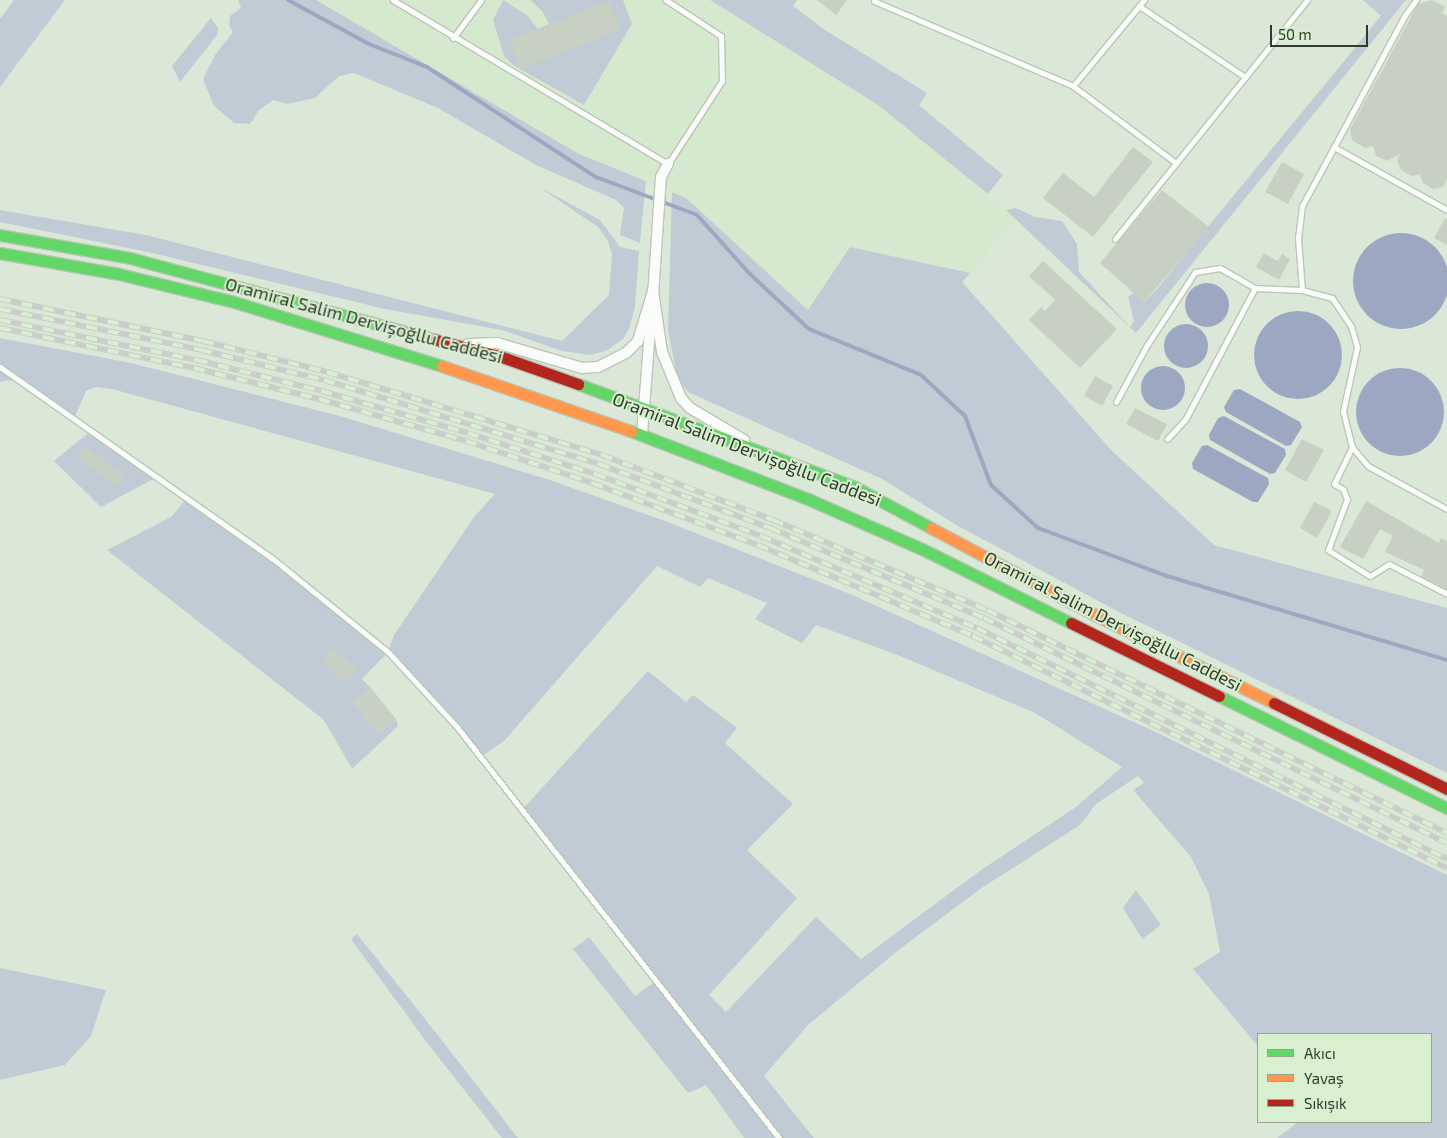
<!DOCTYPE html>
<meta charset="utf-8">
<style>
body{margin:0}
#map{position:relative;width:1447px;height:1138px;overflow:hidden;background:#dce8d7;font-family:"Exo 2",sans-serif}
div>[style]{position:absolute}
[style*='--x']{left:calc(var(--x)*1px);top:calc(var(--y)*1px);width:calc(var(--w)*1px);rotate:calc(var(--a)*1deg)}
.built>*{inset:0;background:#d4e9cd}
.green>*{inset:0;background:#c0cbd6}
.water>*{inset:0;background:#9ca8c2}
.round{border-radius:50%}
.stream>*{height:4px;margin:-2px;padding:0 2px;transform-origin:2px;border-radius:2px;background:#9ca8c2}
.building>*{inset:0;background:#c7d0c3}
.roads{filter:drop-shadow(1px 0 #bcc5b8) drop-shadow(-1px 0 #bcc5b8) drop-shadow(0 1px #bcc5b8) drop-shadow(0 -1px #bcc5b8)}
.lane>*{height:5px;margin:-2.5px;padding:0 2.5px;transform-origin:2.5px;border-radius:2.5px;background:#fafcf9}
.street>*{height:10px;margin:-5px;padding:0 5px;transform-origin:5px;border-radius:5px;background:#fafcf9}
.fast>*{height:11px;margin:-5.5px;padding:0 5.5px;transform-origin:5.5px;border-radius:5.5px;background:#63d668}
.slow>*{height:11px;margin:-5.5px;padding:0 5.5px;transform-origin:5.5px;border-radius:5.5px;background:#ff974d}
.jam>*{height:11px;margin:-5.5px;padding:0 5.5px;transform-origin:5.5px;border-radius:5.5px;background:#b3261e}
.rail>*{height:5.5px;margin-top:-2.75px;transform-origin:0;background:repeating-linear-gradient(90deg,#d8efd0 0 11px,#c9cdc9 0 22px);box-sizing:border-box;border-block:1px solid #c9cdc9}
span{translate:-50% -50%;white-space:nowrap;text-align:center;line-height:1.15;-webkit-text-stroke:4px #d8efd0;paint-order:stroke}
.street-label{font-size:18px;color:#313a2e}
.legend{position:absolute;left:1257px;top:1033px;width:175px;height:90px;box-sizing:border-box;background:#d8efd0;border:1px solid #95a78f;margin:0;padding:6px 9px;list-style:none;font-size:15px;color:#313a2e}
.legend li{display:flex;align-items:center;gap:10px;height:25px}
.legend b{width:25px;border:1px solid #95a78f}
.scale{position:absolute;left:1270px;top:25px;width:98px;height:22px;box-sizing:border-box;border:2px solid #313a2e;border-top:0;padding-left:6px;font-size:15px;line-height:18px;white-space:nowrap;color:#313a2e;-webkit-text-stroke:4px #d8efd0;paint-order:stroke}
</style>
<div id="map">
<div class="built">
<i style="clip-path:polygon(316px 0,710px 0,878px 105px,1017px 218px,970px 273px,850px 247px,808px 310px,686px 198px,579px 154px)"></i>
</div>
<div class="green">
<i style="clip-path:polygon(14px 0,65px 0,0 87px,0 19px)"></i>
<i style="clip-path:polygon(238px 0,316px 0,579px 154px,646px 181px,640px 243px,620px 235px,624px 208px,616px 200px,536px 165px,438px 108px,354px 73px,339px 76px,315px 98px,288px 104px,273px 100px,259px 110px,250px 124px,234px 123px,214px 106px,203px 79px,215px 55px,233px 32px,229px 26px,230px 16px,241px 8px)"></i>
<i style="clip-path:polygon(503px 0,527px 15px,538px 29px,549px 24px,542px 11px,530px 0,623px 0,632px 24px,584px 105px,513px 65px,504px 56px,493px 20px)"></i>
<i style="clip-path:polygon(710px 0,797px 0,793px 6px,825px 30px,927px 93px,919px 105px,1003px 175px,988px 194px,878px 105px)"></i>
<i style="clip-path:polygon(1363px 0,1406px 0,1136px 333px,1006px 210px,1016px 208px,1035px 217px,1062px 221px,1077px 244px,1079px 272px,1130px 327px,1134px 321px,1128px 297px,1134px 293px,1144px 302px,1156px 290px,1381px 16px)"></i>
<i style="clip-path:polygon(211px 18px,218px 28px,218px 34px,180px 82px,172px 66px)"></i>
<i style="clip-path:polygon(539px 187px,600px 220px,620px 247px,639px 251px,635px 307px,629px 329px,623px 339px,606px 351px,590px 355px,562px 351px,502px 330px,385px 309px,148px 252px,0 222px,0 210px,146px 235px,562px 341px,609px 295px,612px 254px,608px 241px,598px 227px)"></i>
<i style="clip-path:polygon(672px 192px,686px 198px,808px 310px,850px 247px,970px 273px,962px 282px,1112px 451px,1214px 545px,1447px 608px,1447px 773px,1119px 612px,958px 526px,882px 479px,688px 392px,678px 379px,668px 331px)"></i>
<i style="clip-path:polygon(0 338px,131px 363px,340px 416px,547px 479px,665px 521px,850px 594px,1158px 733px,1447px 875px,1447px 1138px,1277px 1138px,1298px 1122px,1431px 1122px,1431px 1034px,1258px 1034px,1258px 1046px,1193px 969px,1220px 952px,1209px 894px,1191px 857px,1133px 790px,1144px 783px,1138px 776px,1096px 804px,1080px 825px,983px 887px,901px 948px,808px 1025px,764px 1076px,814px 1138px,744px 1138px,706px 1085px,688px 1093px,573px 949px,589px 937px,635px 996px,656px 981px,522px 810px,648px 671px,686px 702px,693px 695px,737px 728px,725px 743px,793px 804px,747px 850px,797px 898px,709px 995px,726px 1012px,816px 917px,861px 959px,981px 870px,1076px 807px,1122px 767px,1035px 713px,900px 656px,816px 625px,802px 643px,755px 619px,767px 603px,708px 578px,700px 587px,657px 566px,505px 740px,481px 757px,388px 652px,362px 679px,371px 688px,353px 702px,378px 734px,396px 719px,398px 726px,352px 769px,324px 720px,107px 550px,171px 517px,187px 498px,272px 558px,388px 651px,394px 635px,474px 517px,495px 494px,112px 389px,95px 387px,86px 391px,74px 419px,18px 379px,0 382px)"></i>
<i style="clip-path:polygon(91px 431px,157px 477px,101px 507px,54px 461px)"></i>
<i style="clip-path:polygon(1136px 890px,1161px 925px,1142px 939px,1123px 908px)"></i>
<i style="clip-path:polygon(357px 934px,418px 1010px,518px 1138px,502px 1138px,425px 1040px,351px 939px)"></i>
<i style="clip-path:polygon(0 968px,106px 990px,91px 1036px,65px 1065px,0 1080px)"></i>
</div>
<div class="water">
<i class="round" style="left:1353px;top:233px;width:96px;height:96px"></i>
<i class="round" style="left:1185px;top:283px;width:44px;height:44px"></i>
<i class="round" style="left:1254px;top:311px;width:88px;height:88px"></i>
<i class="round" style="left:1164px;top:324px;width:44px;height:44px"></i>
<i class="round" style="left:1141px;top:366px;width:44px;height:44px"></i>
<i class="round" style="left:1356px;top:368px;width:88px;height:88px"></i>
<i style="clip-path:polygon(1240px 389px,1300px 422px,1302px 427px,1291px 445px,1286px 446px,1226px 412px,1224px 407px,1234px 390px)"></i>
<i style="clip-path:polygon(1224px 416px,1285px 449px,1286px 455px,1275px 473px,1270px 474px,1210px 440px,1209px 435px,1218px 418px)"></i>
<i style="clip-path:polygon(1207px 445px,1268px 478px,1269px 484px,1258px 502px,1253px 502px,1193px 469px,1192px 463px,1202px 446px)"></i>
</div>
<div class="stream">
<i style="--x:288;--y:0;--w:92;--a:28.5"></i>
<i style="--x:369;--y:44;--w:62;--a:21.6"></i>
<i style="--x:427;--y:67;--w:202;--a:33.1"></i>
<i style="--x:596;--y:177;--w:108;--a:20.6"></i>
<i style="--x:697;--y:215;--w:79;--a:48.1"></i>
<i style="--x:750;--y:274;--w:81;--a:43"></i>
<i style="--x:809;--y:329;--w:121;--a:22.3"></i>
<i style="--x:921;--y:375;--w:60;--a:43"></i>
<i style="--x:965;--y:416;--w:74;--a:69.4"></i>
<i style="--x:991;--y:485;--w:64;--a:42.5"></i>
<i style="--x:1038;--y:528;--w:138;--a:20.4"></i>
<i style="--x:1167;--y:576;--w:292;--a:16.7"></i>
</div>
<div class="building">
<i style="clip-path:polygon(817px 0,847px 0,836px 15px)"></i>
<i style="clip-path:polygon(1432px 0,1445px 7px,1442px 13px,1447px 16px,1447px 179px,1443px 187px,1433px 189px,1423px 183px,1420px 174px,1412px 176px,1401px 170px,1397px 160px,1400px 154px,1387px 161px,1376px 156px,1373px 146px,1365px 148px,1352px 140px,1350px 129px,1418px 4px)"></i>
<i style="clip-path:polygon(609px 1px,620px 30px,520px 69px,509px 40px)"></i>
<i style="clip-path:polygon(1133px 147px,1153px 162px,1093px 237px,1043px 198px,1063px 173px,1094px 197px)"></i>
<i style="clip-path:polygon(1282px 162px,1304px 174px,1288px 204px,1265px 192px)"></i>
<i style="clip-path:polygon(1162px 190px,1209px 227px,1144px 302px,1100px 263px)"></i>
<i style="clip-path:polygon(1445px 218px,1447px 219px,1447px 245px,1434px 238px)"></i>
<i style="clip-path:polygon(1264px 253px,1278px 261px,1282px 254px,1290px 259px,1279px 280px,1256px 267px)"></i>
<i style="clip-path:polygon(1043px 261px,1117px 329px,1080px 368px,1029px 320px,1041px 307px,1045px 311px,1055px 300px,1029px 276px)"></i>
<i style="clip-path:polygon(1095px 376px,1113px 386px,1102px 406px,1084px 396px)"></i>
<i style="clip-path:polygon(1135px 408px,1167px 424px,1158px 441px,1126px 424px)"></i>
<i style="clip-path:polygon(1302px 439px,1324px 450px,1306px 482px,1285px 470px)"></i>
<i style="clip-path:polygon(86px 446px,124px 476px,116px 487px,77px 457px)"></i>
<i style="clip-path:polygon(1366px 501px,1439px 543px,1441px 538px,1447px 541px,1447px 590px,1421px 576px,1424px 570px,1385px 552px,1393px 536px,1380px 529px,1363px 559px,1340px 547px)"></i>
<i style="clip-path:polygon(1314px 502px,1332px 511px,1317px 538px,1300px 528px)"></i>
<i style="clip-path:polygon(332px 648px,358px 669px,346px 683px,321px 663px)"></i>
<i style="clip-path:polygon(371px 688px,396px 719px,378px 734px,353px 702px)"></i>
</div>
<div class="roads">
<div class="lane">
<i style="--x:393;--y:0;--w:320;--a:30.8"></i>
<i style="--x:668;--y:164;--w:99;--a:-57"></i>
<i style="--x:722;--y:81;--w:45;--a:-91.3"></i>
<i style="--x:721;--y:36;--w:66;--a:-146.8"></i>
<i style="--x:1416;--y:0;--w:19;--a:126"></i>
<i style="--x:1405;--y:15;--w:150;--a:118.3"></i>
<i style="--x:1334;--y:147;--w:129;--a:29.1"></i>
<i style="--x:874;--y:1;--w:216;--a:23.1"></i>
<i style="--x:1073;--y:86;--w:129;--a:36.8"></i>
<i style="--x:1139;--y:6;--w:128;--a:33.8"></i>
<i style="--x:453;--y:38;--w:47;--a:-53.6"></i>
<i style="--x:1073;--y:86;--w:112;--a:-50.5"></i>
<i style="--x:1334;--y:147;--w:67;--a:118.5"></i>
<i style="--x:1302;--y:206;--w:32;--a:97"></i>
<i style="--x:1298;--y:238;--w:52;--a:85.6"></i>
<i style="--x:1302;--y:290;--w:31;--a:15"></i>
<i style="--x:1332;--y:298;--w:34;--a:56"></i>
<i style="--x:1351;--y:326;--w:22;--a:74"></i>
<i style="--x:1357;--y:347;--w:66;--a:102.3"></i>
<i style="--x:1343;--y:411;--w:37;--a:76"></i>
<i style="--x:1352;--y:447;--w:41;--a:115.9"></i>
<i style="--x:1334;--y:484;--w:10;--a:29"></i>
<i style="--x:1343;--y:489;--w:11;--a:68"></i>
<i style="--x:1347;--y:499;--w:54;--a:110.4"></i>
<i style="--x:1328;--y:550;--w:49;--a:31.8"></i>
<i style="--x:1370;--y:576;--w:22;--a:-32"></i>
<i style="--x:1389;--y:564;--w:65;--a:27.3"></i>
<i style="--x:1115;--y:239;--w:307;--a:-51.2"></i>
<i style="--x:0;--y:367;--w:332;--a:35.1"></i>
<i style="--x:272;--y:558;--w:149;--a:39"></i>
<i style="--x:388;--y:652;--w:102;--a:47.4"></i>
<i style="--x:457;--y:727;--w:522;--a:51.92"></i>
<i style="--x:1116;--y:402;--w:65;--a:-61.5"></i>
<i style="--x:1147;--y:345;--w:87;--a:-56.7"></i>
<i style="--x:1195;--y:272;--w:25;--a:-9"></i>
<i style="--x:1220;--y:268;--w:40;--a:29.7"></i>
<i style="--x:1167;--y:439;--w:26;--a:-47"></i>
<i style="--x:1185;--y:420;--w:149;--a:-62.1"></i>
<i style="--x:1255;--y:288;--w:47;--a:2.4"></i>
<i style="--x:1352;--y:447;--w:25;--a:50"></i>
<i style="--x:1368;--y:466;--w:90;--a:28.6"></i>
</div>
<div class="street">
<i style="--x:653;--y:296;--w:119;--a:-86.2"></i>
<i style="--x:661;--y:177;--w:15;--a:-62"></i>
<i style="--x:468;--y:344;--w:29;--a:-2"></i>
<i style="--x:497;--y:343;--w:89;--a:16.4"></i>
<i style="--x:582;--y:368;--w:16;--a:-4"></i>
<i style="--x:598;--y:367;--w:31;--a:-27"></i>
<i style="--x:626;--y:353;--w:17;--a:-45"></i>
<i style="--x:638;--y:341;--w:52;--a:-73.3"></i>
<i style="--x:653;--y:291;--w:62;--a:81.6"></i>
<i style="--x:662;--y:352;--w:50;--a:67.6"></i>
<i style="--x:681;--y:398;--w:13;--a:48"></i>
<i style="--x:690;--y:408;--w:63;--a:30.7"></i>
<i style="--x:642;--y:434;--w:116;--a:-85.6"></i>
</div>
<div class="fast">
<i style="--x:0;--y:235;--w:132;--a:10"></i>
<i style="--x:130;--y:258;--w:314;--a:15"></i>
<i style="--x:0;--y:253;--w:121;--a:10"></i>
<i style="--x:119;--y:274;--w:115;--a:13.6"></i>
<i style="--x:231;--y:301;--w:221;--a:17.1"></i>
<i style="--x:578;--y:384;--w:296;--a:20.4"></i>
<i style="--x:855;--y:487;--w:86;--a:28.3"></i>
<i style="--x:631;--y:431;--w:190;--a:21"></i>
<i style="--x:808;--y:499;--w:124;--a:23.7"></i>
<i style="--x:922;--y:549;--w:166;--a:26.4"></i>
<i style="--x:1219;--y:696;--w:254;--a:26.2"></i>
</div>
<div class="slow">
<i style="--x:442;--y:366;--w:200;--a:19"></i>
<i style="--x:931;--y:528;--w:186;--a:27.9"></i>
<i style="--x:1095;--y:615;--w:199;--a:26.2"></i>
</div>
<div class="jam">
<i style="--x:433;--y:339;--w:71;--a:14.6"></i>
<i style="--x:502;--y:357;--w:81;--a:19.6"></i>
<i style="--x:1071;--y:623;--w:165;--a:26.3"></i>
<i style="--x:1274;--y:703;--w:193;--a:26.4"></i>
</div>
</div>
<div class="rail">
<i style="--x:0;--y:299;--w:207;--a:11.7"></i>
<i style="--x:203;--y:341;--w:128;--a:14"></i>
<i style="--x:327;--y:372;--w:287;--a:16.8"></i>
<i style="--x:602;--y:455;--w:183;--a:20.8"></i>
<i style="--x:773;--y:520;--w:232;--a:22.8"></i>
<i style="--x:987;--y:610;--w:511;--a:25.86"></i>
<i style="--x:0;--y:309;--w:205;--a:11.5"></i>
<i style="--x:201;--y:350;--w:127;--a:13.7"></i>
<i style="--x:324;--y:380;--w:288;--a:17"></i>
<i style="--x:599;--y:464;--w:183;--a:20.5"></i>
<i style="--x:770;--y:528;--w:232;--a:22.8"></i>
<i style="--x:984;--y:618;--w:515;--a:25.92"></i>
<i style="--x:0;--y:320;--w:201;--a:11.5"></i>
<i style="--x:197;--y:360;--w:128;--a:14"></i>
<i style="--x:321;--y:391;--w:153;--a:15.9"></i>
<i style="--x:468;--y:433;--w:133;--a:17.9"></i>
<i style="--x:595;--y:474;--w:177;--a:20.5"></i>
<i style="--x:761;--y:536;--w:235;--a:23.1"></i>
<i style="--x:977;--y:628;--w:524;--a:26.17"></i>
<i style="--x:0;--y:328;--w:198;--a:11.7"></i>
<i style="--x:194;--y:368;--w:129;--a:13.9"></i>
<i style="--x:319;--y:399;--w:153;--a:15.9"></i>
<i style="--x:466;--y:441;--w:133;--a:18.4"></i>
<i style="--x:592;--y:483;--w:177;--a:20.5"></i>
<i style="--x:758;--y:545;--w:233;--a:22.9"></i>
<i style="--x:973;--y:636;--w:528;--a:26.08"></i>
</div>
<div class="street-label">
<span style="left:364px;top:320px;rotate:15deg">Oramiral Salim Dervişoğllu Caddesi</span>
<span style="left:747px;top:449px;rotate:21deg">Oramiral Salim Dervişoğllu Caddesi</span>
<span style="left:1113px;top:621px;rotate:27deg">Oramiral Salim Dervişoğllu Caddesi</span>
</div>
<ul class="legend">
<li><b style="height:6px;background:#63d668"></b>Akıcı</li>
<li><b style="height:6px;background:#ff974d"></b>Yavaş</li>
<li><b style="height:6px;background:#b3261e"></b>Sıkışık</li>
</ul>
<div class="scale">50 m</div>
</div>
